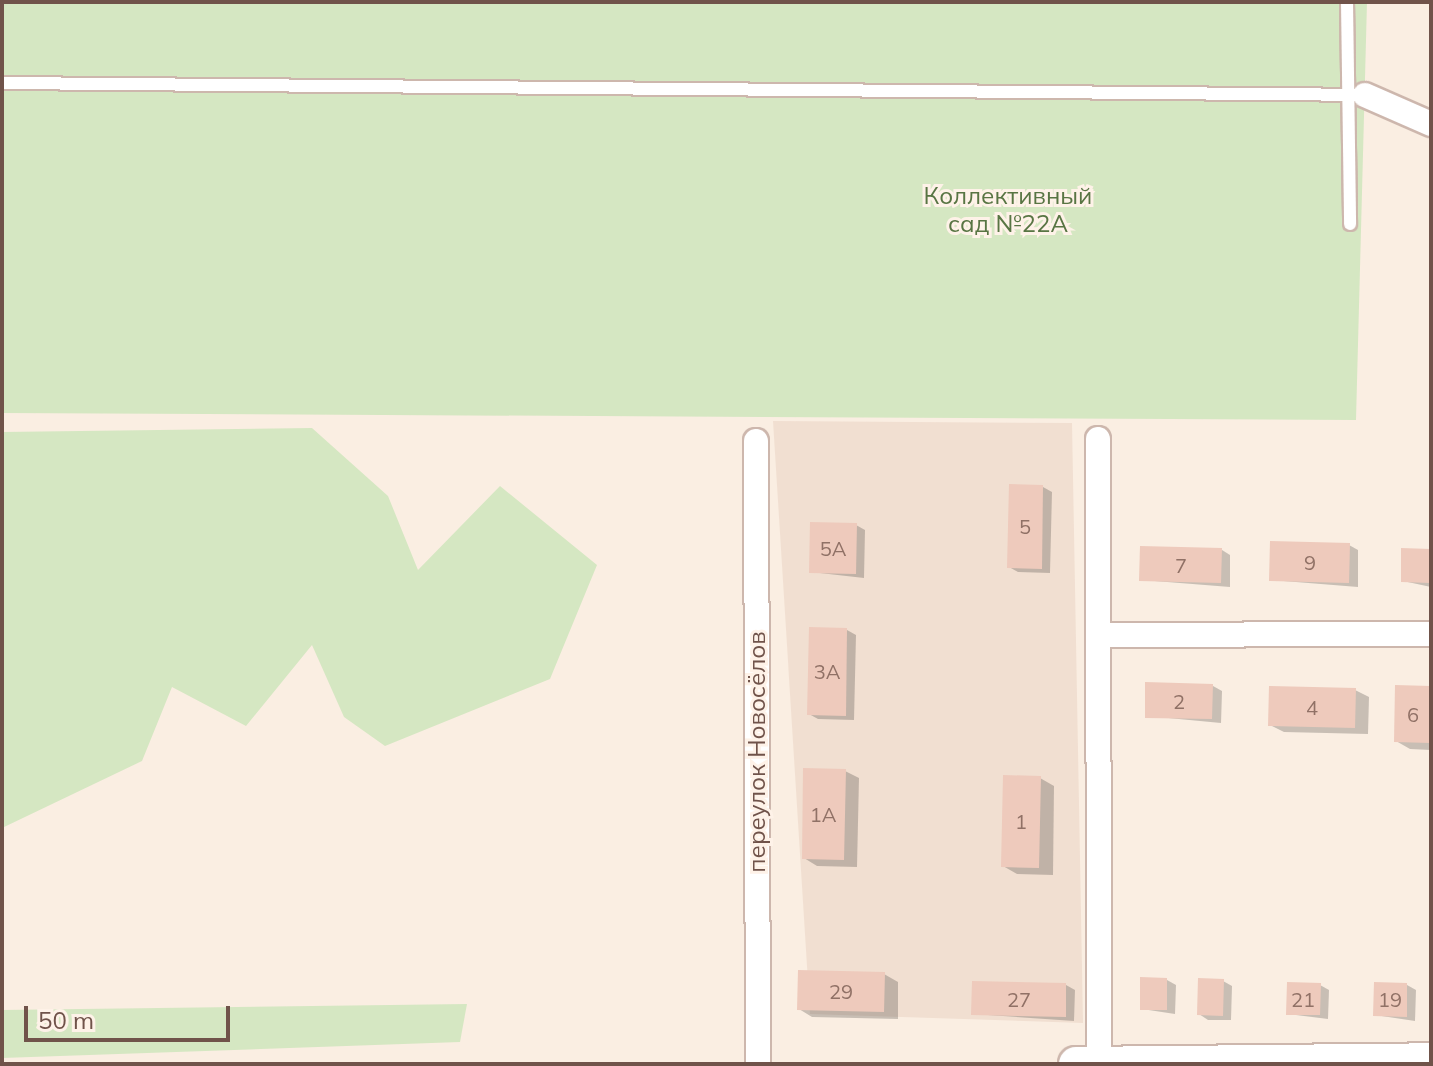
<!DOCTYPE html>
<meta charset="utf-8">
<style>
body{margin:0}
#map{position:relative;width:1433px;height:1066px;overflow:hidden;background:#faeee2;font-family:Mulish,sans-serif}
div>[style]{position:absolute}
[style*='--x']{left:calc(var(--x)*1px);top:calc(var(--y)*1px);width:calc(var(--w)*1px);rotate:calc(var(--a)*1deg)}
.residential>*{inset:0;background:#f1dfd1}
.green>*{inset:0;background:#d5e7c2}
.shadow>*{inset:0;background:#0003}
.building>*{inset:0;background:#eecabc}
.roads{filter:drop-shadow(2px 0 #cdb7ad) drop-shadow(-2px 0 #cdb7ad) drop-shadow(0 2px #cdb7ad) drop-shadow(0 -2px #cdb7ad)}
.lane>*{height:12px;margin:-6px;padding:0 6px;transform-origin:6px;border-radius:6px;background:#fff}
.street>*{height:24px;margin:-12px;padding:0 12px;transform-origin:12px;border-radius:12px;background:#fff}
.secondary>*{height:34px;margin:-17px;padding:0 17px;transform-origin:17px;border-radius:17px;background:#fff}
span{translate:-50% -50%;white-space:nowrap;text-align:center;line-height:1.15;-webkit-text-stroke:6px #fef2e8;paint-order:stroke}
.number-label{font-size:20px;color:#907166}
.number-label span{-webkit-text-stroke-width:0}
.park-label{font-size:24px;color:#587543}
.street-label{font-size:24px;color:#70534a}
.frame{position:absolute;inset:0;border:4px solid #70534a;pointer-events:none}
.scale{position:absolute;left:24px;top:1006px;width:206px;height:36px;box-sizing:border-box;border:4px solid #70534a;border-top:0;padding-left:10px;font-size:24px;line-height:28px;white-space:nowrap;color:#70534a;-webkit-text-stroke:6px #fef2e8;paint-order:stroke}
</style>
<div id="map">
<div class="residential">
<i style="clip-path:polygon(773px 421px,1072px 423px,1083px 1023px,810px 1014px)"></i>
</div>
<div class="green">
<i style="clip-path:polygon(2px 2px,1367px 2px,1356px 420px,2px 413px)"></i>
<i style="clip-path:polygon(312px 428px,388px 496px,418px 570px,500px 486px,597px 565px,550px 679px,385px 746px,344px 717px,312px 645px,246px 726px,172px 687px,142px 761px,2px 828px,2px 432px)"></i>
<i style="clip-path:polygon(467px 1004px,460px 1042px,2px 1058px,2px 1010px)"></i>
</div>
<div class="shadow">
<i style="clip-path:polygon(1043px 487px,1052px 492px,1050px 573px,1018px 572px,1009px 567px)"></i>
<i style="clip-path:polygon(856px 525px,865px 530px,864px 578px,811px 572px)"></i>
<i style="clip-path:polygon(1349px 545px,1358px 550px,1358px 587px,1271px 580px)"></i>
<i style="clip-path:polygon(1222px 550px,1230px 555px,1230px 587px,1142px 580px)"></i>
<i style="clip-path:polygon(1431px 551px,1431px 587px,1403px 581px)"></i>
<i style="clip-path:polygon(847px 630px,856px 635px,854px 720px,818px 719px,809px 714px)"></i>
<i style="clip-path:polygon(1213px 686px,1222px 691px,1221px 723px,1147px 716px)"></i>
<i style="clip-path:polygon(1431px 688px,1431px 750px,1410px 749px,1396px 741px)"></i>
<i style="clip-path:polygon(1355px 690px,1369px 697px,1368px 734px,1284px 732px,1270px 725px)"></i>
<i style="clip-path:polygon(845px 771px,859px 778px,857px 867px,817px 866px,804px 858px)"></i>
<i style="clip-path:polygon(1040px 778px,1054px 786px,1053px 875px,1017px 874px,1003px 866px)"></i>
<i style="clip-path:polygon(884px 974px,898px 982px,898px 1019px,812px 1017px,799px 1009px)"></i>
<i style="clip-path:polygon(1167px 980px,1176px 985px,1175px 1014px,1142px 1009px)"></i>
<i style="clip-path:polygon(1223px 981px,1232px 986px,1231px 1020px,1208px 1020px,1199px 1014px)"></i>
<i style="clip-path:polygon(1066px 985px,1075px 990px,1074px 1021px,973px 1014px)"></i>
<i style="clip-path:polygon(1320px 985px,1329px 990px,1328px 1019px,1288px 1014px)"></i>
<i style="clip-path:polygon(1407px 985px,1416px 990px,1415px 1021px,1375px 1015px)"></i>
</div>
<div class="building">
<i style="clip-path:polygon(1009px 484px,1043px 485px,1042px 569px,1007px 568px)"></i>
<i style="clip-path:polygon(810px 522px,857px 523px,856px 574px,809px 573px)"></i>
<i style="clip-path:polygon(1270px 541px,1350px 543px,1349px 583px,1269px 581px)"></i>
<i style="clip-path:polygon(1140px 546px,1222px 548px,1221px 583px,1139px 581px)"></i>
<i style="clip-path:polygon(1401px 548px,1431px 549px,1431px 583px,1401px 582px)"></i>
<i style="clip-path:polygon(809px 627px,847px 628px,846px 716px,807px 715px)"></i>
<i style="clip-path:polygon(1145px 682px,1213px 684px,1212px 719px,1145px 718px)"></i>
<i style="clip-path:polygon(1395px 685px,1431px 686px,1431px 743px,1394px 742px)"></i>
<i style="clip-path:polygon(1269px 686px,1356px 688px,1355px 728px,1268px 726px)"></i>
<i style="clip-path:polygon(803px 768px,846px 769px,844px 860px,802px 859px)"></i>
<i style="clip-path:polygon(1003px 775px,1041px 776px,1039px 868px,1001px 867px)"></i>
<i style="clip-path:polygon(798px 970px,885px 972px,884px 1012px,797px 1010px)"></i>
<i style="clip-path:polygon(1140px 977px,1167px 978px,1167px 1010px,1140px 1010px)"></i>
<i style="clip-path:polygon(1198px 978px,1224px 979px,1223px 1016px,1197px 1015px)"></i>
<i style="clip-path:polygon(972px 981px,1066px 983px,1066px 1017px,971px 1015px)"></i>
<i style="clip-path:polygon(1287px 982px,1321px 983px,1320px 1015px,1286px 1015px)"></i>
<i style="clip-path:polygon(1374px 982px,1407px 983px,1407px 1017px,1373px 1016px)"></i>
</div>
<div class="roads">
<div class="lane">
<i style="--x:1347;--y:2;--w:222;--a:89.2"></i>
<i style="--x:2;--y:83;--w:1363;--a:0.5"></i>
</div>
<div class="street">
<i style="--x:1365;--y:95;--w:72;--a:23.7"></i>
<i style="--x:1098;--y:439;--w:624;--a:89.91"></i>
<i style="--x:756;--y:441;--w:623;--a:89.82"></i>
<i style="--x:1103;--y:635;--w:328;--a:-0.2"></i>
</div>
<div class="secondary">
<i style="--x:1076;--y:1064;--w:355;--a:-0.6"></i>
</div>
</div>
<div class="number-label">
<span style="left:1025px;top:526px">5</span>
<span style="left:833px;top:548px">5А</span>
<span style="left:1310px;top:562px">9</span>
<span style="left:1181px;top:565px">7</span>
<span style="left:827px;top:671px">3А</span>
<span style="left:1179px;top:701px">2</span>
<span style="left:1312px;top:707px">4</span>
<span style="left:1413px;top:714px">6</span>
<span style="left:823px;top:814px">1А</span>
<span style="left:1021px;top:821px">1</span>
<span style="left:841px;top:991px">29</span>
<span style="left:1019px;top:999px">27</span>
<span style="left:1303px;top:999px">21</span>
<span style="left:1390px;top:999px">19</span>
</div>
<div class="park-label">
<span style="left:1008px;top:210px">Коллективный<br>сад №22А</span>
</div>
<div class="street-label">
<span style="left:757px;top:752px;rotate:-90deg">переулок Новосёлов</span>
</div>
<div class="frame"></div>
<div class="scale">50 m</div>
</div>
